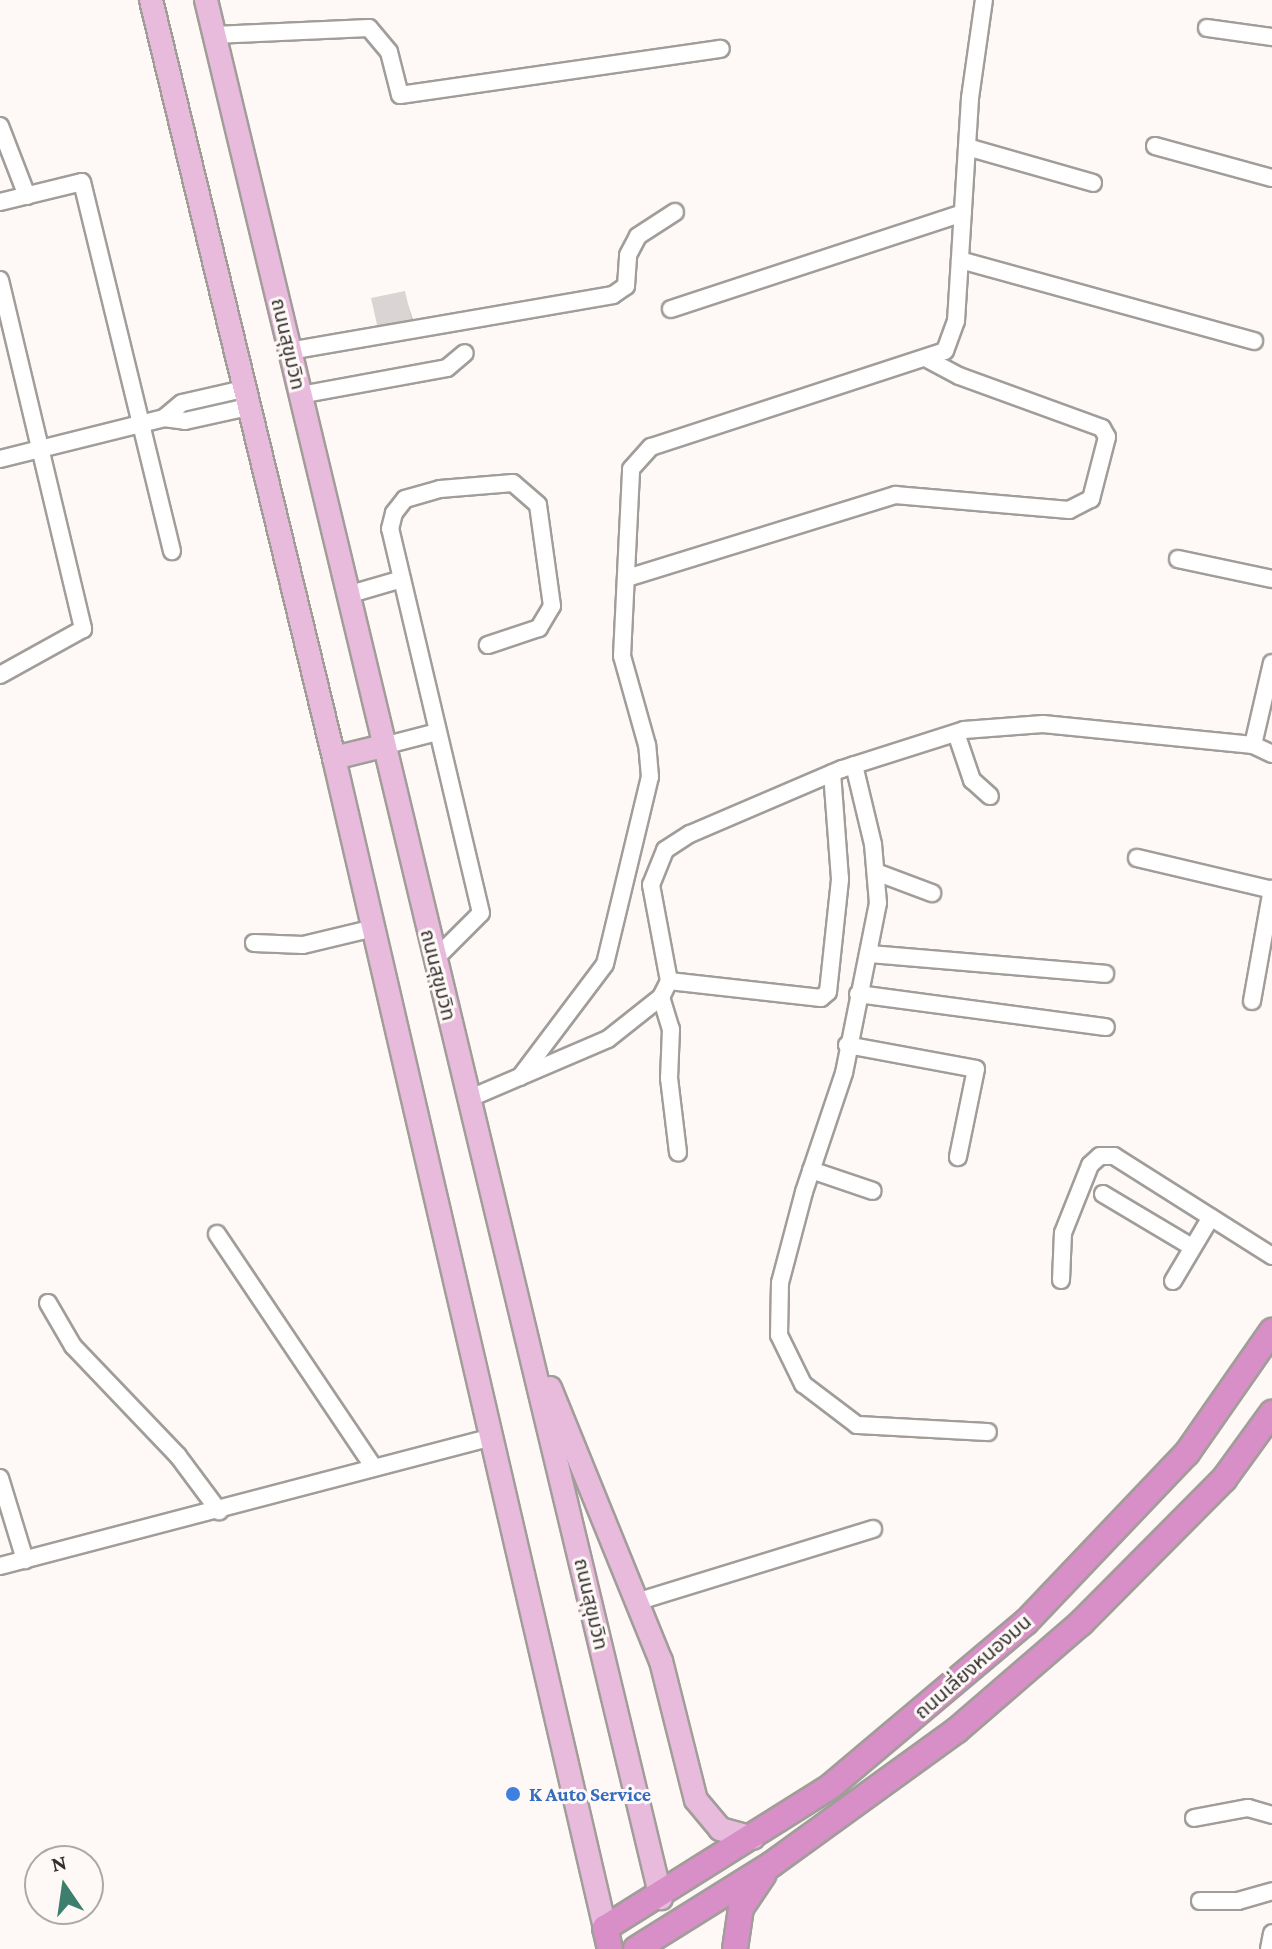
<!DOCTYPE html>
<meta charset="utf-8">
<style>
body{margin:0}
#map{position:relative;width:1272px;height:1949px;overflow:hidden;background:#fef9f6;font-family:"Crimson Pro","Noto Sans Thai",serif}
div>[style]{position:absolute}
[style*='--x']{left:calc(var(--x)*1px);top:calc(var(--y)*1px);width:calc(var(--w)*1px);rotate:calc(var(--a)*1deg)}
.shadow>*{inset:0;background:#0003}
.building>*{inset:0;background:#dad4d4}
.roads{filter:drop-shadow(2px 0 #a19d99) drop-shadow(-2px 0 #a19d99) drop-shadow(0 2px #a19d99) drop-shadow(0 -2px #a19d99)}
.minor>*{height:16px;margin:-8px;padding:0 8px;transform-origin:8px;border-radius:8px;background:#fff}
.major>*{height:22px;margin:-11px;padding:0 11px;transform-origin:11px;border-radius:11px;background:#e8bbdd}
.highway>*{height:24px;margin:-12px;padding:0 12px;transform-origin:12px;border-radius:12px;background:#d88ec7}
.dots>*{width:22px;height:22px;translate:-50% -50%;box-sizing:border-box;border:4px solid #fef9f6;border-radius:50%}
span{translate:-50% -50%;white-space:nowrap;text-align:center;line-height:1.15;-webkit-text-stroke:6px #fef9f6;paint-order:stroke}
.street-label{font-size:20px;color:#32302f}
.shop-label{font-size:20px;color:#366cbe;font-weight:700}
.left{translate:0 -50%;text-align:left}
.north{position:absolute;left:24px;top:1845px;width:80px;height:80px;box-sizing:border-box;background:#fef9f6;border:2px solid #aca9a6;border-radius:50%;rotate:347deg;font-size:22px;font-weight:700;line-height:32px;text-align:center;color:#32302f}
.north::after{content:'';display:block;margin:auto;width:28px;height:36px;background:#3d7f6f;clip-path:polygon(50% 0,100% 100%,50% 72%,0 100%)}
</style>
<div id="map">
<div class="shadow">
<i style="clip-path:polygon(404px 293px,415px 325px,384px 332px)"></i>
</div>
<div class="building">
<i style="clip-path:polygon(405px 291px,412px 322px,378px 329px,371px 298px)"></i>
</div>
<div class="roads">
<div class="minor">
<i style="--x:1207;--y:28;--w:66;--a:7.9"></i>
<i style="--x:214;--y:35;--w:155;--a:-2.6"></i>
<i style="--x:369;--y:28;--w:31;--a:50"></i>
<i style="--x:389;--y:52;--w:44;--a:75.7"></i>
<i style="--x:400;--y:95;--w:324;--a:-8.2"></i>
<i style="--x:0;--y:126;--w:75;--a:68.9"></i>
<i style="--x:1155;--y:146;--w:121;--a:15.3"></i>
<i style="--x:967;--y:147;--w:131;--a:15.9"></i>
<i style="--x:0;--y:202;--w:84;--a:-13.7"></i>
<i style="--x:82;--y:182;--w:380;--a:76.3"></i>
<i style="--x:960;--y:260;--w:305;--a:15.4"></i>
<i style="--x:0;--y:280;--w:359;--a:76.6"></i>
<i style="--x:83;--y:629;--w:95;--a:151"></i>
<i style="--x:671;--y:309;--w:307;--a:-18.2"></i>
<i style="--x:289;--y:351;--w:329;--a:-9.8"></i>
<i style="--x:613;--y:295;--w:16;--a:-35"></i>
<i style="--x:626;--y:286;--w:31;--a:-86"></i>
<i style="--x:628;--y:255;--w:21;--a:-62"></i>
<i style="--x:638;--y:236;--w:44;--a:-33"></i>
<i style="--x:300;--y:395;--w:149;--a:-10.4"></i>
<i style="--x:447;--y:368;--w:23;--a:-40"></i>
<i style="--x:164;--y:418;--w:23;--a:-40"></i>
<i style="--x:182;--y:403;--w:63;--a:-12.9"></i>
<i style="--x:0;--y:459;--w:169;--a:-14"></i>
<i style="--x:164;--y:418;--w:21;--a:8"></i>
<i style="--x:185;--y:421;--w:65;--a:-12.5"></i>
<i style="--x:1178;--y:559;--w:96;--a:12"></i>
<i style="--x:627;--y:578;--w:281;--a:-17.2"></i>
<i style="--x:895;--y:495;--w:175;--a:4.9"></i>
<i style="--x:1069;--y:510;--w:25;--a:-27"></i>
<i style="--x:1091;--y:499;--w:64;--a:-75.5"></i>
<i style="--x:1107;--y:437;--w:10;--a:-119"></i>
<i style="--x:1102;--y:428;--w:152;--a:-160"></i>
<i style="--x:959;--y:376;--w:34;--a:-152"></i>
<i style="--x:347;--y:595;--w:57;--a:-16.2"></i>
<i style="--x:956;--y:733;--w:50;--a:71.2"></i>
<i style="--x:972;--y:780;--w:24;--a:42"></i>
<i style="--x:1253;--y:745;--w:84;--a:-77"></i>
<i style="--x:383;--y:746;--w:56;--a:-14.5"></i>
<i style="--x:854;--y:765;--w:81;--a:76.5"></i>
<i style="--x:873;--y:844;--w:59;--a:85.2"></i>
<i style="--x:878;--y:903;--w:173;--a:101.3"></i>
<i style="--x:844;--y:1073;--w:126;--a:108.6"></i>
<i style="--x:804;--y:1192;--w:94;--a:104.8"></i>
<i style="--x:780;--y:1283;--w:52;--a:91.1"></i>
<i style="--x:779;--y:1335;--w:55;--a:63.9"></i>
<i style="--x:803;--y:1384;--w:68;--a:37.2"></i>
<i style="--x:857;--y:1425;--w:131;--a:3.1"></i>
<i style="--x:1137;--y:858;--w:139;--a:13.3"></i>
<i style="--x:876;--y:872;--w:60;--a:20.6"></i>
<i style="--x:254;--y:943;--w:49;--a:2.3"></i>
<i style="--x:303;--y:945;--w:73;--a:-13.5"></i>
<i style="--x:869;--y:954;--w:237;--a:4.8"></i>
<i style="--x:434;--y:960;--w:66;--a:-45"></i>
<i style="--x:481;--y:913;--w:395;--a:-103.3"></i>
<i style="--x:390;--y:529;--w:16;--a:-76"></i>
<i style="--x:394;--y:513;--w:18;--a:-52"></i>
<i style="--x:405;--y:499;--w:36;--a:-16"></i>
<i style="--x:440;--y:489;--w:73;--a:-4.7"></i>
<i style="--x:513;--y:483;--w:33;--a:41"></i>
<i style="--x:538;--y:505;--w:102;--a:82.1"></i>
<i style="--x:552;--y:606;--w:26;--a:121"></i>
<i style="--x:539;--y:628;--w:54;--a:161.6"></i>
<i style="--x:669;--y:981;--w:153;--a:6.4"></i>
<i style="--x:821;--y:998;--w:9;--a:-41"></i>
<i style="--x:828;--y:992;--w:114;--a:-83.9"></i>
<i style="--x:840;--y:879;--w:106;--a:-94.3"></i>
<i style="--x:858;--y:994;--w:250;--a:7.6"></i>
<i style="--x:661;--y:997;--w:34;--a:73"></i>
<i style="--x:671;--y:1029;--w:49;--a:92.3"></i>
<i style="--x:669;--y:1078;--w:75;--a:83.1"></i>
<i style="--x:1252;--y:1001;--w:114;--a:-79.9"></i>
<i style="--x:847;--y:1045;--w:131;--a:10.5"></i>
<i style="--x:976;--y:1069;--w:90;--a:101.6"></i>
<i style="--x:520;--y:1077;--w:141;--a:-53"></i>
<i style="--x:605;--y:964;--w:192;--a:-76.5"></i>
<i style="--x:650;--y:777;--w:32;--a:-95"></i>
<i style="--x:647;--y:745;--w:92;--a:-105.7"></i>
<i style="--x:622;--y:656;--w:187;--a:-87.2"></i>
<i style="--x:631;--y:469;--w:30;--a:-48"></i>
<i style="--x:651;--y:447;--w:309;--a:-18.1"></i>
<i style="--x:945;--y:351;--w:32;--a:-70"></i>
<i style="--x:956;--y:321;--w:223;--a:-86.4"></i>
<i style="--x:970;--y:98;--w:99;--a:-81.9"></i>
<i style="--x:468;--y:1099;--w:152;--a:-23.2"></i>
<i style="--x:608;--y:1039;--w:68;--a:-38.4"></i>
<i style="--x:661;--y:997;--w:18;--a:-63"></i>
<i style="--x:669;--y:981;--w:98;--a:-100.6"></i>
<i style="--x:651;--y:885;--w:38;--a:-68"></i>
<i style="--x:665;--y:850;--w:30;--a:-33"></i>
<i style="--x:690;--y:834;--w:165;--a:-23.2"></i>
<i style="--x:842;--y:769;--w:128;--a:-17.7"></i>
<i style="--x:964;--y:730;--w:79;--a:-4.3"></i>
<i style="--x:1043;--y:724;--w:211;--a:5.7"></i>
<i style="--x:1253;--y:745;--w:21;--a:25"></i>
<i style="--x:811;--y:1170;--w:65;--a:18.7"></i>
<i style="--x:1103;--y:1194;--w:104;--a:30.8"></i>
<i style="--x:217;--y:1234;--w:280;--a:56.1"></i>
<i style="--x:1061;--y:1280;--w:47;--a:-87.6"></i>
<i style="--x:1063;--y:1233;--w:73;--a:-68.3"></i>
<i style="--x:1090;--y:1165;--w:13;--a:-42"></i>
<i style="--x:1100;--y:1156;--w:14;--a:0"></i>
<i style="--x:1114;--y:1156;--w:187;--a:32.3"></i>
<i style="--x:1173;--y:1281;--w:74;--a:-59.3"></i>
<i style="--x:48;--y:1303;--w:50;--a:59.8"></i>
<i style="--x:73;--y:1346;--w:152;--a:46.3"></i>
<i style="--x:178;--y:1456;--w:69;--a:53.3"></i>
<i style="--x:0;--y:1478;--w:86;--a:73"></i>
<i style="--x:0;--y:1566;--w:509;--a:-14.69"></i>
<i style="--x:636;--y:1602;--w:248;--a:-17.1"></i>
<i style="--x:1194;--y:1818;--w:55;--a:-10.5"></i>
<i style="--x:1248;--y:1808;--w:25;--a:16"></i>
<i style="--x:1200;--y:1901;--w:38;--a:0"></i>
<i style="--x:1238;--y:1901;--w:35;--a:-16"></i>
<i style="--x:1269;--y:1949;--w:16;--a:-79"></i>
</div>
<div class="major">
<i style="--x:151;--y:0;--w:780;--a:76.43"></i>
<i style="--x:334;--y:758;--w:1201;--a:76.96"></i>
<i style="--x:206;--y:0;--w:1952;--a:76.52"></i>
<i style="--x:334;--y:758;--w:50;--a:-13.8"></i>
<i style="--x:550;--y:1388;--w:295;--a:67.9"></i>
<i style="--x:661;--y:1661;--w:143;--a:75.9"></i>
<i style="--x:696;--y:1800;--w:38;--a:50"></i>
<i style="--x:720;--y:1829;--w:34;--a:15"></i>
</div>
<div class="highway">
<i style="--x:610;--y:1949;--w:22;--a:-103"></i>
<i style="--x:605;--y:1928;--w:267;--a:-32.1"></i>
<i style="--x:831;--y:1786;--w:255;--a:-40.1"></i>
<i style="--x:1026;--y:1622;--w:233;--a:-46.4"></i>
<i style="--x:1187;--y:1453;--w:149;--a:-55.1"></i>
<i style="--x:636;--y:1949;--w:160;--a:-32"></i>
<i style="--x:772;--y:1864;--w:228;--a:-35.9"></i>
<i style="--x:957;--y:1730;--w:164;--a:-40.8"></i>
<i style="--x:1081;--y:1623;--w:203;--a:-45.2"></i>
<i style="--x:1224;--y:1479;--w:82;--a:-54"></i>
<i style="--x:735;--y:1949;--w:41;--a:-81.7"></i>
<i style="--x:741;--y:1908;--w:40;--a:-56"></i>
</div>
</div>
<div class="dots">
<i style="left:513px;top:1794px;background:#3f7fe0"></i>
</div>
<div class="street-label">
<span style="left:288px;top:344px;rotate:77deg">ถนนสุขุมวิท</span>
<span style="left:438px;top:975px;rotate:76deg">ถนนสุขุมวิท</span>
<span style="left:591px;top:1604px;rotate:77deg">ถนนสุขุมวิท</span>
<span style="left:973px;top:1667px;rotate:-41deg">ถนนเลี่ยงหนองมน</span>
</div>
<div class="shop-label">
<span class="left" style="left:529px;top:1794px">K Auto Service</span>
</div>
<div class="north">N</div>
</div>
